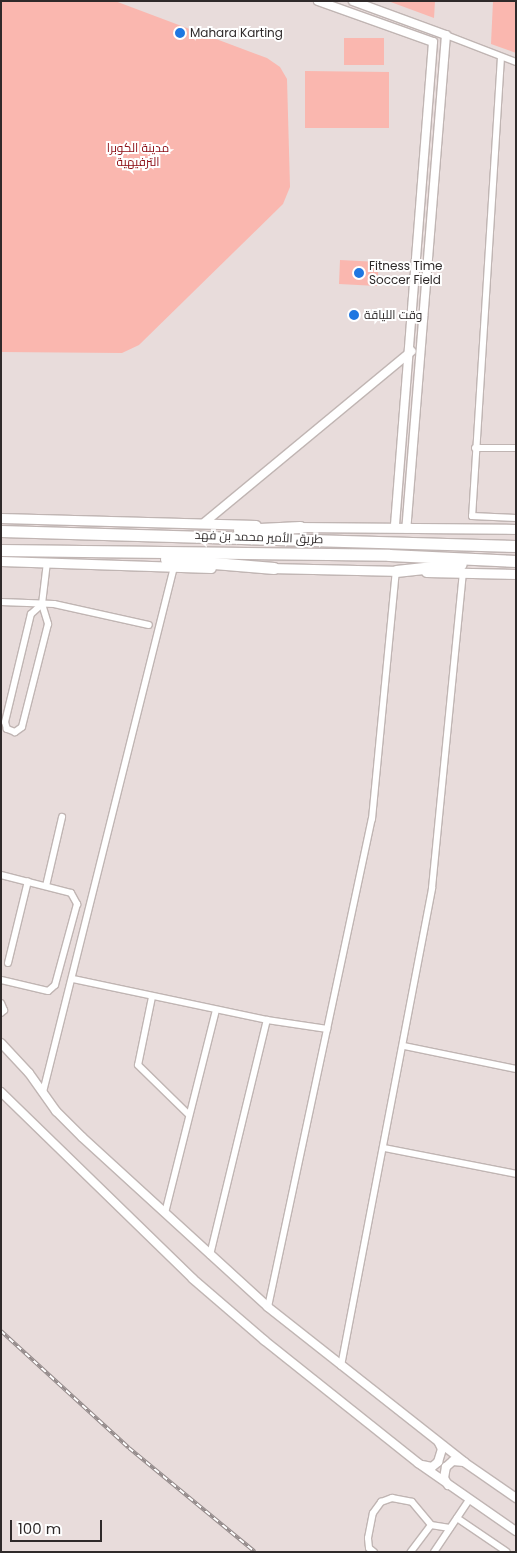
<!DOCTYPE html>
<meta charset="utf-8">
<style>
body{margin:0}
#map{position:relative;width:517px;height:1553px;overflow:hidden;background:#e8dcdb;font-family:Poppins,Cairo,sans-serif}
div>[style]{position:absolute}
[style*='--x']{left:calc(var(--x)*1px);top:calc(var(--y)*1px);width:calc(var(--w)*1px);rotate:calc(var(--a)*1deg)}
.green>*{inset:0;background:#fab7af}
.roads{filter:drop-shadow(1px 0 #c0b5b3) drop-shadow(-1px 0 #c0b5b3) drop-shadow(0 1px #c0b5b3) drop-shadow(0 -1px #c0b5b3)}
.minor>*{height:6px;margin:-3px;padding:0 3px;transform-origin:3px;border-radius:3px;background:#fff}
.tertiary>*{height:8px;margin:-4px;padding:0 4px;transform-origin:4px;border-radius:4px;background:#fff}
.secondary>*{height:9px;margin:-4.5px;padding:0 4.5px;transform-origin:4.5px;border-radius:4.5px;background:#fff}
.motorway>*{height:11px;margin:-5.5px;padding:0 5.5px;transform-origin:5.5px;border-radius:5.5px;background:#fff}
.rail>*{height:4px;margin-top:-2px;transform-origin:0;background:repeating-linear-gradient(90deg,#fff 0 5.5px,#938a8a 0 11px);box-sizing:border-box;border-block:1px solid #938a8a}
.dots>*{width:14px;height:14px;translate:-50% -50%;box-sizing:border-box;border:2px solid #fff;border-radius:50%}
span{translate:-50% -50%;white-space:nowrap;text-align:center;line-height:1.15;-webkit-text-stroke:4px #fff;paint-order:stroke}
.poi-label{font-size:12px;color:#2f2a2a}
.left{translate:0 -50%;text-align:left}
.park-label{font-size:12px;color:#8b0d14}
.street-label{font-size:12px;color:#2f2a2a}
.frame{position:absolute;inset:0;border:2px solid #2f2a2a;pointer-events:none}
.scale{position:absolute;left:10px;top:1520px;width:92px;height:22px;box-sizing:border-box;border:2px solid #2f2a2a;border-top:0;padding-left:6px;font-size:15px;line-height:18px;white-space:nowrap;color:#2f2a2a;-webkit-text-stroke:4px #fff;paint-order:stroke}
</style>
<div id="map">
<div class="green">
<i style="clip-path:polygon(1px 1px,115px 1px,267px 58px,280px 67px,287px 79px,290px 187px,283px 204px,139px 345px,122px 353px,1px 352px)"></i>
<i style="clip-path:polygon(388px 1px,435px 1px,434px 18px)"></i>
<i style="clip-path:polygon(493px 1px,516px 1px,516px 53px,491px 44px)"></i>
<i style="clip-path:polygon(344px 38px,384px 38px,384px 65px,344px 65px)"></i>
<i style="clip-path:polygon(305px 71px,389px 72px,389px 128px,305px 128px)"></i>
<i style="clip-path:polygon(340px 260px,379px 262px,377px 286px,339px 284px)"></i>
</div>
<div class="roads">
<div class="minor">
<i style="--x:446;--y:35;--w:75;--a:21.1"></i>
<i style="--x:501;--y:57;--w:460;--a:93.6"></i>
<i style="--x:472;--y:516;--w:44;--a:2.6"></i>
<i style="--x:475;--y:448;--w:41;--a:0"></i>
<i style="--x:1;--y:602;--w:53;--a:2.2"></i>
<i style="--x:54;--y:604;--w:97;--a:12.5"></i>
<i style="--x:42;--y:604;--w:21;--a:73"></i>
<i style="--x:48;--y:624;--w:106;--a:104.2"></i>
<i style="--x:22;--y:727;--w:9;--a:144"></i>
<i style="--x:15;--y:732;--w:9;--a:-159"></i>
<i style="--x:7;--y:729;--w:7;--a:-106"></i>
<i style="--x:5;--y:722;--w:111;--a:-76.5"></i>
<i style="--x:31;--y:614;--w:15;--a:-42"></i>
<i style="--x:42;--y:604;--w:42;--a:-83.2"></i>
<i style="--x:1;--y:875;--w:72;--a:14.4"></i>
<i style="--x:71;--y:893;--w:13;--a:61"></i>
<i style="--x:77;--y:904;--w:84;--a:105.2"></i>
<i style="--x:55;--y:985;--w:9;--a:139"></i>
<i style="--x:48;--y:991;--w:48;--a:-166.8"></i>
<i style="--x:46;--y:886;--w:71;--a:-76.9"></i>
<i style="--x:8;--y:963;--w:84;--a:-76.3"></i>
<i style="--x:73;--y:979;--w:198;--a:11.9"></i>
<i style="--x:267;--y:1020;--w:61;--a:8.5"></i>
<i style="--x:152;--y:997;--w:69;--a:101.6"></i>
<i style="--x:138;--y:1065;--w:71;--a:44.4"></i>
<i style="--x:1;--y:1003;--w:8;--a:67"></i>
<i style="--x:4;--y:1010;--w:4;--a:135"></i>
<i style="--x:404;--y:1046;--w:114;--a:11.6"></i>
<i style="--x:43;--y:1092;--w:541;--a:-75.99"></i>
<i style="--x:384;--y:1148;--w:135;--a:11.1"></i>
<i style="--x:165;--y:1213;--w:209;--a:-75.9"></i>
<i style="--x:210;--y:1255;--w:242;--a:-76.4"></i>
<i style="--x:268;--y:1307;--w:499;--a:-78"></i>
<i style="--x:372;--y:819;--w:249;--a:-84.5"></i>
<i style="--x:341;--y:1366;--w:487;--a:-79.2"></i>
<i style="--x:432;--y:888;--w:317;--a:-84.4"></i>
<i style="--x:457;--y:1518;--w:60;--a:34.2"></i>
<i style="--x:431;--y:1525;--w:19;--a:9"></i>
<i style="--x:374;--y:1552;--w:6;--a:-141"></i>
<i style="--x:369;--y:1548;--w:10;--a:-96"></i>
<i style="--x:368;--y:1538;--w:25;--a:-79"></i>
<i style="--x:373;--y:1513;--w:14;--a:-54"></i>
<i style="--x:381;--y:1502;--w:12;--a:-20"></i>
<i style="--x:392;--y:1498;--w:20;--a:11"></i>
<i style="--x:412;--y:1502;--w:30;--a:50"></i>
<i style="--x:431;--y:1525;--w:34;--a:127"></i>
<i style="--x:434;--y:1552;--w:63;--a:-56.1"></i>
</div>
<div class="tertiary">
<i style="--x:318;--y:1;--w:122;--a:19.6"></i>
<i style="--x:433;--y:42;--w:486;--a:94.5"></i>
<i style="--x:353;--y:1;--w:99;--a:20.1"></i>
<i style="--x:446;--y:35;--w:495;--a:94.6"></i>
<i style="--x:205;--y:522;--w:268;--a:-39.6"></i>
<i style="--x:1;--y:1043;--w:41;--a:47"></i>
<i style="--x:29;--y:1073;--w:47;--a:54.6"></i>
<i style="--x:56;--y:1111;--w:37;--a:45"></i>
<i style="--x:82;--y:1137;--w:252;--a:42.4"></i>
<i style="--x:268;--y:1307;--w:250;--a:38.3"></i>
<i style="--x:464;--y:1462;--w:63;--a:34.7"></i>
<i style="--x:1;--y:1092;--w:268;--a:44.2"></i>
<i style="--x:193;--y:1279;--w:94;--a:40.7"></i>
<i style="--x:264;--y:1340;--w:197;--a:38.6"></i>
<i style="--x:418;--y:1463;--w:119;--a:34.8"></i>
<i style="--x:422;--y:1465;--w:10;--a:11"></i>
<i style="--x:432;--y:1467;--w:8;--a:-40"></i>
<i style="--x:438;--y:1462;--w:14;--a:-73"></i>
<i style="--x:442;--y:1449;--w:7;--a:-117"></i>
<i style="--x:448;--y:1485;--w:8;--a:-120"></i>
<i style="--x:444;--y:1478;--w:11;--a:-80"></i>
<i style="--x:446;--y:1467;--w:9;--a:-41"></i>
<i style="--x:453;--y:1461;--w:11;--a:5"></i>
</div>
<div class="secondary">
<i style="--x:1;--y:518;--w:255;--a:1.6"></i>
<i style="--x:294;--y:527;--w:222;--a:0.5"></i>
<i style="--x:1;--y:561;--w:210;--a:1.9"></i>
<i style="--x:269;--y:568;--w:132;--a:1.3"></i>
<i style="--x:426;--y:572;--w:90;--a:1.3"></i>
</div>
<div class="motorway">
<i style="--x:239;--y:530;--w:61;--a:-2.8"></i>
<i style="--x:1;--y:531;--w:515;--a:1.67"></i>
<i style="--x:1;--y:550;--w:388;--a:0.7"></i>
<i style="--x:389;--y:555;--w:127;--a:2.7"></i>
<i style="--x:166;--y:559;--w:108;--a:4.8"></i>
<i style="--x:396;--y:571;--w:65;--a:-6.1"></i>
</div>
</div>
<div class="rail">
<i style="--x:1;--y:1331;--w:173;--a:42.4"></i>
<i style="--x:129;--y:1448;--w:163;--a:39.5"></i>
</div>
<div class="dots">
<i style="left:180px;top:33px;background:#1f77e1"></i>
<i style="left:359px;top:273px;background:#1f77e1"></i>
<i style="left:354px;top:315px;background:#1f77e1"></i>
</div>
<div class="poi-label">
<span class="left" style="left:190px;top:33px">Mahara Karting</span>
<span class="left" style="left:369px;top:273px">Fitness Time<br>Soccer Field</span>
<span class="left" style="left:364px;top:315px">وقت اللياقة</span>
</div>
<div class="park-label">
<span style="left:138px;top:155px">مدينة الكوبرا<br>الترفيهية</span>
</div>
<div class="street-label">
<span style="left:259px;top:537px;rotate:2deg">طريق الأمير محمد بن فهد</span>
</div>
<div class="frame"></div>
<div class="scale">100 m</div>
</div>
